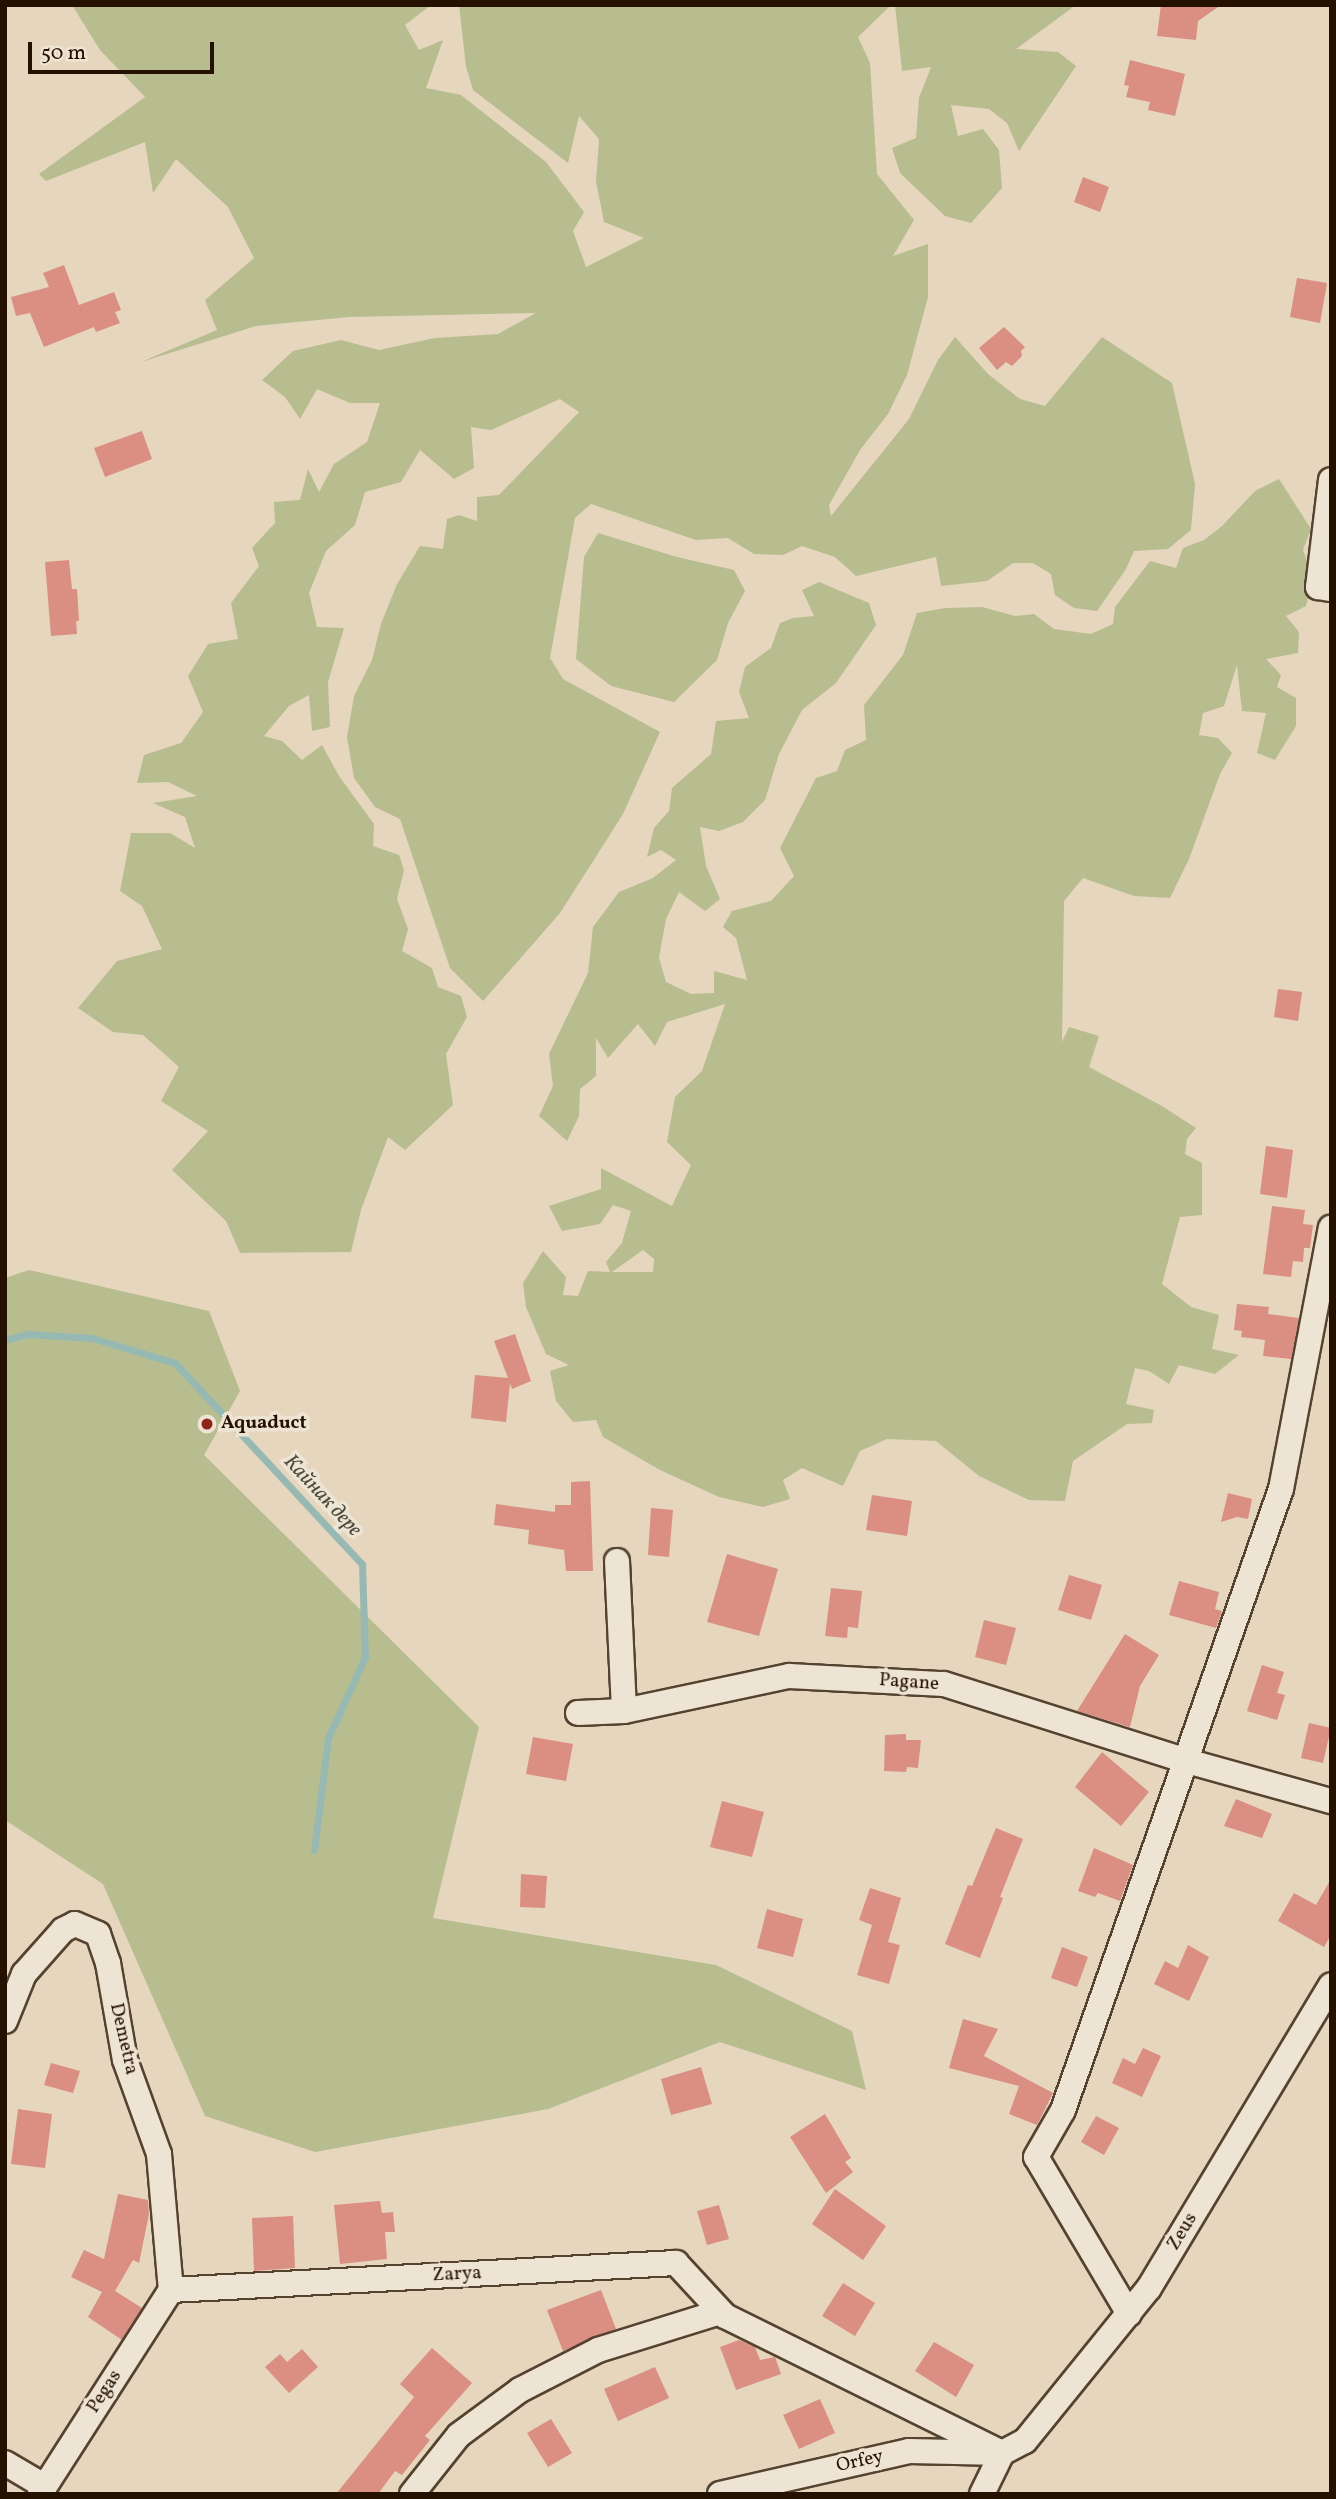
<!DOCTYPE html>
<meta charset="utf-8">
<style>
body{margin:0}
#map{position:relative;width:1336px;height:2499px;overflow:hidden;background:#e5d6bd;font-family:Vollkorn,serif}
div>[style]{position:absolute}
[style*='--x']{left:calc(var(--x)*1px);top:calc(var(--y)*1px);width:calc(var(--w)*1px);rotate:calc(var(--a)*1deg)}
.green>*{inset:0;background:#b7bd8f}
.stream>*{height:7px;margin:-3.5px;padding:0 3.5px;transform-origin:3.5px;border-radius:3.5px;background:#96b9b3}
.building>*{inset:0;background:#da8f82}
.roads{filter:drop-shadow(2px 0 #55422f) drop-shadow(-2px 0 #55422f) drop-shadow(0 2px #55422f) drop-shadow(0 -2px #55422f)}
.minor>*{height:24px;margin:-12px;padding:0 12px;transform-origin:12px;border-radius:12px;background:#eee4d4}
.dots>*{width:19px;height:19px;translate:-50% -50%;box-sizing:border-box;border:4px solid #eee4d4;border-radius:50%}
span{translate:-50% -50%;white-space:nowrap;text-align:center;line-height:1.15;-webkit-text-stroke:7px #eee4d4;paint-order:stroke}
.poi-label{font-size:19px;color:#251100;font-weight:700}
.left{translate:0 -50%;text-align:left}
.street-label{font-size:19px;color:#251100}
.water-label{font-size:21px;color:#4d4c3f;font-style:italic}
.frame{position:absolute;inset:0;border:7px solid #251100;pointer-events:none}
.scale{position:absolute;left:28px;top:42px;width:186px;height:32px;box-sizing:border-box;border:4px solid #251100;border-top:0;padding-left:9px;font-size:21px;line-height:24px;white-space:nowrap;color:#251100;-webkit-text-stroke:5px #eee4d4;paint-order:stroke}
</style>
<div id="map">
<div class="green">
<i style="clip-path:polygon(72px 5px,431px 5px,405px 25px,419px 50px,443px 40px,426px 88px,461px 95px,546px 162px,584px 212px,573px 231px,586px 267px,644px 238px,604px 222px,596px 181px,599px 139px,579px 116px,568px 163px,473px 90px,466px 67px,459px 5px,891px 5px,858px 37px,870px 63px,877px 174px,914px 220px,893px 256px,928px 244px,928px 297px,907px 375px,888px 414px,860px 450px,829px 505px,831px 516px,909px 419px,938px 360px,955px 337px,988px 374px,1020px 399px,1045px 406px,1102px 337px,1172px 383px,1195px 484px,1191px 530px,1168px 549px,1134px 551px,1126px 569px,1097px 611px,1074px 608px,1055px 595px,1051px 574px,1033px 563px,1013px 563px,987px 581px,941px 586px,936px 557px,856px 576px,835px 557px,802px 546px,783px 555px,754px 554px,728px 538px,696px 540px,591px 504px,575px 518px,550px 658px,563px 679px,660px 732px,623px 814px,560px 913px,483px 1001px,450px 968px,400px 819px,375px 807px,354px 778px,347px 737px,354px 696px,372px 660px,381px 624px,397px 584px,420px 546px,443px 549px,447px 519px,459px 515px,477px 521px,477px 497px,499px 495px,579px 412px,560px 399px,491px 430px,471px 427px,474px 468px,454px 479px,420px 450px,401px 482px,365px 492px,355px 525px,326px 551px,309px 593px,317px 627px,344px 628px,328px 682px,330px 727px,312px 731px,309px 695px,289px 706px,264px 736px,282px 741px,302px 760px,322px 745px,339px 776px,374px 824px,373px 846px,399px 855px,404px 870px,397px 899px,408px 929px,402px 951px,432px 968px,438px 987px,461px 996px,467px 1017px,446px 1054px,453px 1105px,405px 1150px,388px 1137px,361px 1210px,351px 1252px,240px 1253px,226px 1221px,172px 1170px,208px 1131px,161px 1101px,179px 1067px,143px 1035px,113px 1032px,78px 1008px,117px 961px,162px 949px,142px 906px,120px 891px,131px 833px,170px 833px,195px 848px,185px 817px,153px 803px,197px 796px,168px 782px,137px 783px,144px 755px,181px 743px,203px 712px,188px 676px,208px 644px,238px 639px,231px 603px,259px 566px,252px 548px,275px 523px,274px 502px,300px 500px,308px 469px,319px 492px,334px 464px,367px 442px,380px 403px,350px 403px,317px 389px,300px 419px,285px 397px,262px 380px,293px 351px,341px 340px,379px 350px,435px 338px,498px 334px,536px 313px,349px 317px,256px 326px,141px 362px,217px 330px,205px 300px,254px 258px,228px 207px,176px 159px,153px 193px,145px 142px,46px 181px,39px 174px,145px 97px,100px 50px)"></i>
<i style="clip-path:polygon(895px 5px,1076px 5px,1016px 49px,1058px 52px,1076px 66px,1019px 151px,1007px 123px,989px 109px,951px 105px,958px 136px,983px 129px,999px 150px,1002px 188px,971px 223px,945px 216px,900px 173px,892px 148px,916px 138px,919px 98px,931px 67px,902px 71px)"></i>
<i style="clip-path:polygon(evenodd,1279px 479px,1311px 529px,1303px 550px,1313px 578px,1306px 606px,1286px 616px,1299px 632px,1298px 653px,1266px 659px,1281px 675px,1277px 687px,1296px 698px,1296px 726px,1275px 760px,1257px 753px,1266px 713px,1242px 711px,1237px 665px,1224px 706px,1203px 713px,1199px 735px,1218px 738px,1232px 753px,1220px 774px,1189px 859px,1170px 898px,1134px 896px,1083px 878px,1064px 901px,1062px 1042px,1069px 1027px,1099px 1036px,1089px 1067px,1162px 1106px,1196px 1128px,1187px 1139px,1185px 1154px,1202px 1163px,1202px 1215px,1180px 1217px,1162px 1284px,1191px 1307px,1219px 1315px,1212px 1349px,1239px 1355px,1215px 1374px,1179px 1365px,1169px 1384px,1149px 1371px,1135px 1368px,1126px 1404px,1154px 1410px,1152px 1423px,1127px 1424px,1073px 1461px,1065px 1501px,1029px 1500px,979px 1476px,936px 1441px,887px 1439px,860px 1451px,843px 1486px,802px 1468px,783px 1480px,790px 1499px,763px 1507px,719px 1497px,660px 1470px,603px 1437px,596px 1420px,573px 1422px,556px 1401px,550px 1371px,569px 1365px,546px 1354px,526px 1307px,523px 1283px,543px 1251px,566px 1277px,563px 1295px,578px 1296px,588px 1271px,610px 1272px,606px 1262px,622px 1243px,631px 1211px,613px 1205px,600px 1224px,562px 1231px,549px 1206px,601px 1189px,601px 1168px,672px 1206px,691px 1165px,667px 1142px,675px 1097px,702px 1071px,725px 1004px,667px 1022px,655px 1046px,638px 1024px,608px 1058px,596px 1038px,596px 1076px,580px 1089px,579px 1116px,567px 1141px,539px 1116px,553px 1086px,549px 1054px,588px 973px,593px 927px,619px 892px,653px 878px,676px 860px,661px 850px,647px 857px,654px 828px,669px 811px,672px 788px,711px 754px,716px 721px,749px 718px,739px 692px,745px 667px,771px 648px,780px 623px,793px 618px,814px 616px,802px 590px,819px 582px,869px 603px,876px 625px,836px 683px,802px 710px,779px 754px,765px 800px,743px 822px,719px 831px,700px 827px,706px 866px,720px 899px,705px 911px,679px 892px,666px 919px,659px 958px,666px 982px,691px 994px,714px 993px,714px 971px,747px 980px,736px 938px,723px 927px,732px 911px,771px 901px,794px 876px,780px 848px,816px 778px,837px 771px,845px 750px,866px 740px,864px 705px,903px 655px,917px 613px,945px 608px,982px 607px,1015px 616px,1034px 614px,1054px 629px,1091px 634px,1113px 624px,1115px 607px,1150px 561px,1176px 568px,1183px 548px,1204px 540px,1222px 526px,1255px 491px,1279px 479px,643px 1250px,654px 1259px,653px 1272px,612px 1272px,643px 1250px)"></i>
<i style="clip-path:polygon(598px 533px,677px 557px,734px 570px,745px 591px,728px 623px,717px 660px,674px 702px,611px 686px,576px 659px,584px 557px)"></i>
<i style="clip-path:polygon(29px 1270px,209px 1311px,240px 1391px,204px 1455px,479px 1727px,433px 1918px,716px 1965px,852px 2031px,866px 2090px,720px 2042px,548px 2109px,315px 2152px,205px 2116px,103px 1884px,5px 1820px,5px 1278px)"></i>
</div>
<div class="stream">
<i style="--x:5;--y:1340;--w:24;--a:-15"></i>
<i style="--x:28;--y:1334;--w:64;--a:3.6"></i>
<i style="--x:92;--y:1338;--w:87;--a:16.8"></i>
<i style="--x:175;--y:1363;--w:275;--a:47.1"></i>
<i style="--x:362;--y:1564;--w:93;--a:88.2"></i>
<i style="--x:365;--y:1657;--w:89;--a:114.6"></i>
<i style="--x:328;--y:1738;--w:113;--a:97.1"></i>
</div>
<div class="building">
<i style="clip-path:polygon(1161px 5px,1221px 5px,1198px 21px,1196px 40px,1157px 36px)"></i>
<i style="clip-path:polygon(1130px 60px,1185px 74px,1175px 116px,1148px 110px,1150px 102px,1126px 97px,1129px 86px,1124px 85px)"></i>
<i style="clip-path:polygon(1083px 177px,1109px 187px,1100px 212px,1074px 202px)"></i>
<i style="clip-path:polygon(64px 265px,79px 305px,114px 292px,121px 310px,115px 312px,120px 323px,96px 332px,94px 327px,44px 347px,30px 313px,16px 316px,11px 297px,49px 287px,43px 273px)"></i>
<i style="clip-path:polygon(1297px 278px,1327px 283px,1320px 323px,1290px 317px)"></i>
<i style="clip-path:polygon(1004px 327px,1025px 347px,1021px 351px,1022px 356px,1012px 366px,1006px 362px,997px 370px,979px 348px)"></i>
<i style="clip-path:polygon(142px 431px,152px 459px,105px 477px,94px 448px)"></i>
<i style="clip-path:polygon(69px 560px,72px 589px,77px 589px,79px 621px,76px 621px,77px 634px,51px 636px,45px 562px)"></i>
<i style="clip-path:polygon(1278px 989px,1302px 992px,1298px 1021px,1274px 1017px)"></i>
<i style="clip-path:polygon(1266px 1146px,1293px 1150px,1287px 1198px,1260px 1194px)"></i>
<i style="clip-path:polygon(1272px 1206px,1305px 1210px,1303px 1224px,1313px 1225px,1310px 1248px,1304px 1248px,1303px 1262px,1293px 1261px,1291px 1277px,1263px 1274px)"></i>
<i style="clip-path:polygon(1237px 1304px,1269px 1307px,1268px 1314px,1299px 1318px,1291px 1359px,1263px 1356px,1265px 1340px,1241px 1337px,1242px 1331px,1234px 1330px)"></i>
<i style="clip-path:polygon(515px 1334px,531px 1381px,512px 1389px,510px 1383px,506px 1422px,471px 1418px,475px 1375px,508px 1378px,494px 1341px)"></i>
<i style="clip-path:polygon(590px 1481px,593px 1571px,566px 1571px,564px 1550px,528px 1544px,529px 1530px,494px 1525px,496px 1504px,555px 1512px,555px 1505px,571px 1505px,571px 1482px)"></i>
<i style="clip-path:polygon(1228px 1493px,1252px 1499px,1248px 1519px,1237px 1517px,1221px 1522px)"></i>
<i style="clip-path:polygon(872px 1495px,912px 1501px,907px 1536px,866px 1530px)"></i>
<i style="clip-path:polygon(651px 1508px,673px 1510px,669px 1557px,648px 1555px)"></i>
<i style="clip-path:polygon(727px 1554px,778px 1569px,759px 1636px,707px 1622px)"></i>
<i style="clip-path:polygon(1069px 1575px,1102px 1585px,1091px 1620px,1058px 1610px)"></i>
<i style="clip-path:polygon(1179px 1581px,1219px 1592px,1215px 1609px,1222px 1611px,1216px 1628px,1169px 1615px)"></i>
<i style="clip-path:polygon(831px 1588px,862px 1591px,858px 1628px,848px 1627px,847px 1638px,825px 1636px)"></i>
<i style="clip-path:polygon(984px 1620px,1016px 1628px,1006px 1665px,975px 1657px)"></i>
<i style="clip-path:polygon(1125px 1634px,1159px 1655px,1140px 1686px,1130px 1727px,1077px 1711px)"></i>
<i style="clip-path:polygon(1262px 1665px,1284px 1672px,1277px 1693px,1285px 1695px,1277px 1720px,1247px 1711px)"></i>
<i style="clip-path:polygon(1309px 1723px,1331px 1728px,1323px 1763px,1301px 1758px)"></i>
<i style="clip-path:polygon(906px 1734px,906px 1740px,921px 1740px,918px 1768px,907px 1767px,906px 1772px,884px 1771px,885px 1735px)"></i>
<i style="clip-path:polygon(533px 1737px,573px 1744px,566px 1781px,526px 1774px)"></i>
<i style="clip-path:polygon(1102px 1752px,1149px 1792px,1121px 1826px,1075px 1787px)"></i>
<i style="clip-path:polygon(1236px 1799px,1272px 1814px,1262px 1838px,1224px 1826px)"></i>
<i style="clip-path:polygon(722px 1801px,764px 1812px,752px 1857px,710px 1847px)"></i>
<i style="clip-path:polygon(996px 1828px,1023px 1839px,1000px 1897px,1003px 1898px,980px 1958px,945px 1944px,968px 1885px,972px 1886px)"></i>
<i style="clip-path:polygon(1094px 1848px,1133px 1865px,1120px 1901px,1098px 1893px,1095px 1897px,1078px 1891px)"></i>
<i style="clip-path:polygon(521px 1874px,547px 1876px,545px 1908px,520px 1907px)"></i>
<i style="clip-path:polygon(1331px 1879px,1331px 1935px,1324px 1947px,1278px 1921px,1294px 1893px,1316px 1905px)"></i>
<i style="clip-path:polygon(870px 1888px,901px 1898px,888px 1942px,900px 1945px,889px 1984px,857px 1975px,872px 1925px,859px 1920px)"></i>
<i style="clip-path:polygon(767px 1909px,803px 1919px,793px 1957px,757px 1948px)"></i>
<i style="clip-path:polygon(1188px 1945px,1209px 1957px,1189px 2001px,1154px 1984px,1165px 1961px,1178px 1968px)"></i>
<i style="clip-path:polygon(1062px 1947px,1088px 1957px,1077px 1987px,1051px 1978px)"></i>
<i style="clip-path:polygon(963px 2019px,998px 2029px,984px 2056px,1053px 2093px,1037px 2125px,1009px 2114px,1019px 2086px,949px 2068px)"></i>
<i style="clip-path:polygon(1143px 2048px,1161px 2056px,1142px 2097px,1112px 2083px,1123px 2058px,1135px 2064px)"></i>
<i style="clip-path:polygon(51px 2063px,80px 2071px,73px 2093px,44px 2085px)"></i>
<i style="clip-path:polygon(701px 2067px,712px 2104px,671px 2115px,661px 2079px)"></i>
<i style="clip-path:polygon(18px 2109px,52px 2114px,45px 2168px,11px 2164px)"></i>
<i style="clip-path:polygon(825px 2114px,851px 2158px,845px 2162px,853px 2172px,826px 2193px,790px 2137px)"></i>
<i style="clip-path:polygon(1096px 2116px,1119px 2128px,1104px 2155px,1081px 2142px)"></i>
<i style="clip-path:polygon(835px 2189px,886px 2226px,863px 2260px,812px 2224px)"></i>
<i style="clip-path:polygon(118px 2194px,148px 2200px,149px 2214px,139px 2263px,133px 2260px,115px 2291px,142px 2308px,122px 2340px,88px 2317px,102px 2292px,71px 2277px,84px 2250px,104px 2259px)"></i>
<i style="clip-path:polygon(380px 2201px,382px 2213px,393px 2212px,395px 2232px,385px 2232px,387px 2259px,340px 2264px,334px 2205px)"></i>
<i style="clip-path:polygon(719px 2205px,729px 2239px,707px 2245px,697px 2211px)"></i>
<i style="clip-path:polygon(293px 2216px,295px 2268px,254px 2271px,252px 2218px)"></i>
<i style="clip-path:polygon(843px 2283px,875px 2303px,855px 2336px,822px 2316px)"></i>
<i style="clip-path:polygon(601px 2290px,616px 2329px,563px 2351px,547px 2310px)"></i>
<i style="clip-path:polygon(739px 2340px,755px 2347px,760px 2360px,775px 2357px,781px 2374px,736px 2390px,720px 2347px)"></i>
<i style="clip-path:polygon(934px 2342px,974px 2365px,956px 2397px,915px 2371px)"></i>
<i style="clip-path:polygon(432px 2348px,472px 2383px,425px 2436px,430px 2440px,402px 2475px,395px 2471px,378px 2494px,336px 2494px,414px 2397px,400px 2384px)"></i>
<i style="clip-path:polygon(302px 2349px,318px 2367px,289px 2393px,265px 2367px,280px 2354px,287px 2362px)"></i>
<i style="clip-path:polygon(655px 2367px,669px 2398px,618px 2421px,604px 2389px)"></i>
<i style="clip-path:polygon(820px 2399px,835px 2433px,799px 2449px,783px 2415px)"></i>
<i style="clip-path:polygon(551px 2419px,572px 2453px,548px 2467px,527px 2433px)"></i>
</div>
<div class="roads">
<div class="minor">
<i style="--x:1331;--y:480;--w:108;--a:96.9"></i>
<i style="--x:1318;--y:587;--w:13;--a:9"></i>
<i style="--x:617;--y:1561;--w:150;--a:87.3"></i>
<i style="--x:624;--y:1711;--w:169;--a:-12"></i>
<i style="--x:789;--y:1676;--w:155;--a:3"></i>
<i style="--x:944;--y:1684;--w:251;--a:17.6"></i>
<i style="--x:1183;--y:1760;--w:154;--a:15.5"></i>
<i style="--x:578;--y:1713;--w:46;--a:-2.5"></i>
<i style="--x:5;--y:2021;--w:51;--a:-68"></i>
<i style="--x:24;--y:1974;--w:59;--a:-48.4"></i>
<i style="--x:63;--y:1930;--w:13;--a:-27"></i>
<i style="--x:75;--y:1924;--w:25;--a:23"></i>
<i style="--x:98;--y:1934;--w:31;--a:71"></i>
<i style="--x:108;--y:1963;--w:98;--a:80.1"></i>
<i style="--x:125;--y:2060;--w:100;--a:70.1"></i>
<i style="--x:159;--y:2154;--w:137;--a:85"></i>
<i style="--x:171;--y:2290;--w:506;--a:-3.06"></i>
<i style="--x:676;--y:2263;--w:72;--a:47.2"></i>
<i style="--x:725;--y:2316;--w:309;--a:26.3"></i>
<i style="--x:1129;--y:2314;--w:182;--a:-120.6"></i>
<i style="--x:1036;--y:2157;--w:54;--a:-60.1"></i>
<i style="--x:1063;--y:2110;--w:658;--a:-70.66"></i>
<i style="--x:1281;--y:1489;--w:266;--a:-79.2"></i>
<i style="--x:5;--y:2463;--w:45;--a:30.5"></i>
<i style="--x:40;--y:2494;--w:242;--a:-57.3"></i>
<i style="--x:412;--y:2494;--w:75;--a:-51.5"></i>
<i style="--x:459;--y:2435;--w:76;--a:-36.4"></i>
<i style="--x:520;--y:2390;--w:88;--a:-27.1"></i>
<i style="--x:598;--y:2350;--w:128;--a:-17.3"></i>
<i style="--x:720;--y:2494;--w:194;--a:-12.8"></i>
<i style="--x:909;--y:2451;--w:93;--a:1.2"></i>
<i style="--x:1002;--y:2453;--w:26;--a:-28"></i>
<i style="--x:1025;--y:2441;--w:197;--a:-51"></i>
<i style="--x:1149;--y:2288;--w:353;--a:-59"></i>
<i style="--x:982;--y:2494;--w:46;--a:-64"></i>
</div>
</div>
<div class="dots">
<i style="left:207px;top:1424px;background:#8f2418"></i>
</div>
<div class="poi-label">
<span class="left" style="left:221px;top:1424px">Aquaduct</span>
</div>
<div class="street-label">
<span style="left:909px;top:1683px;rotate:4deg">Pagane</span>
<span style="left:123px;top:2039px;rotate:77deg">Demetra</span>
<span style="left:1183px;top:2232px;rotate:-59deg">Zeus</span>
<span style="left:457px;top:2275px;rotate:-3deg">Zarya</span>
<span style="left:105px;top:2392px;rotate:-57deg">Pegas</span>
<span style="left:860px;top:2462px;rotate:-13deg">Orfey</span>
</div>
<div class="water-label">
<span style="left:322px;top:1496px;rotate:47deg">Кайнак дере</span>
</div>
<div class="frame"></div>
<div class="scale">50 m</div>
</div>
